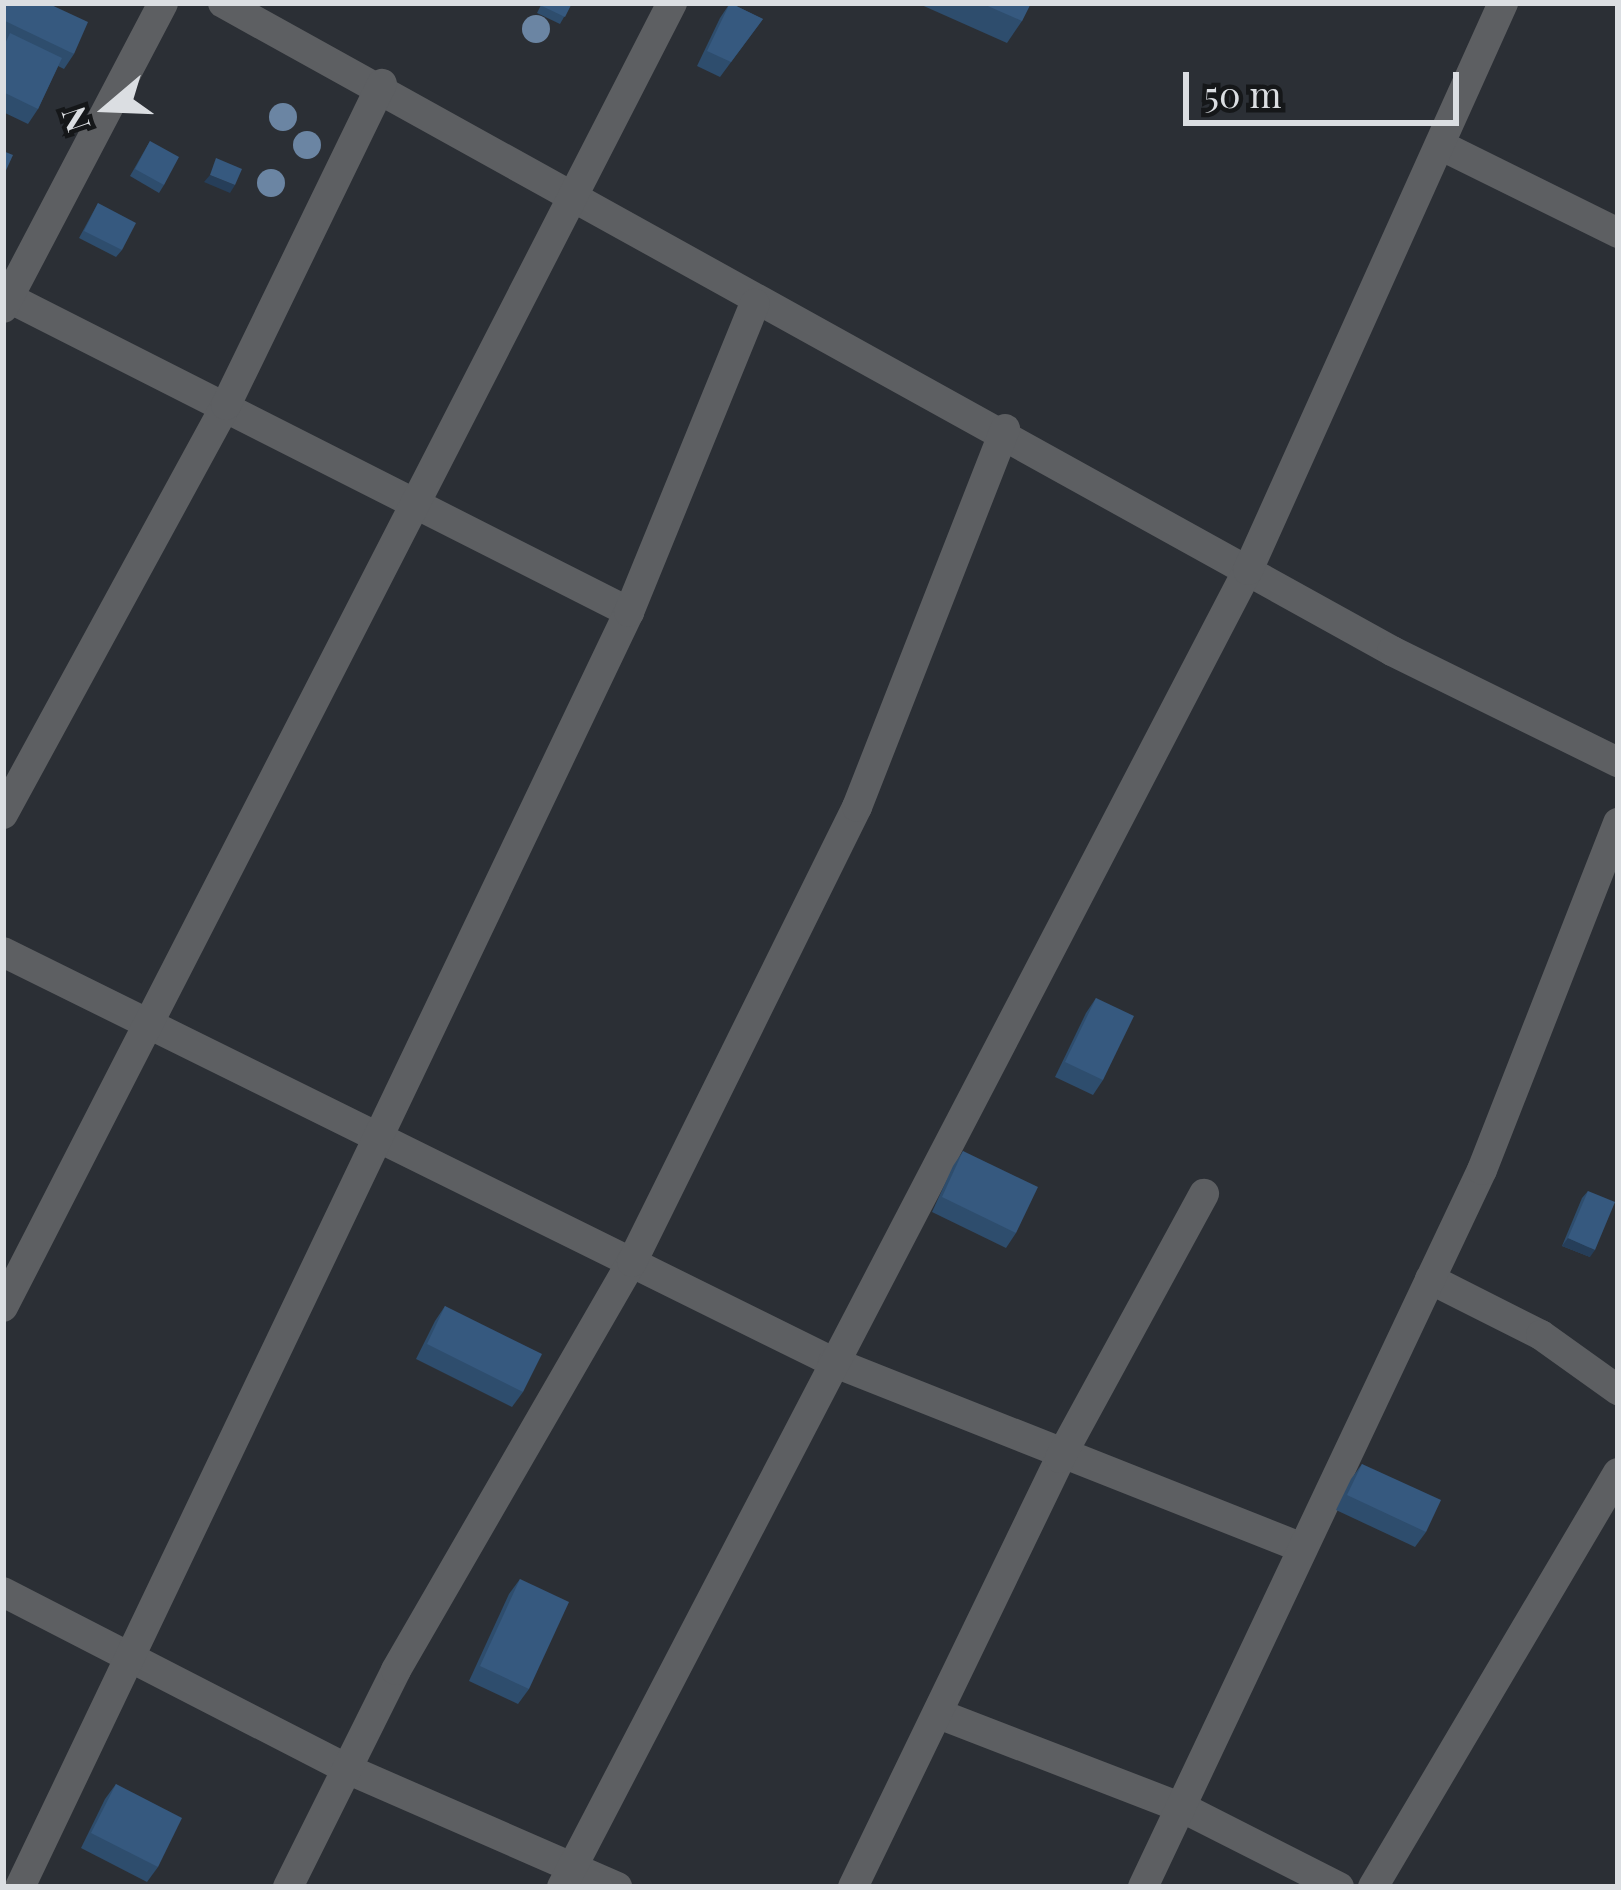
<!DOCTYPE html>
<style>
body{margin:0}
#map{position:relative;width:1621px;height:1890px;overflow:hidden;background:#2b2f35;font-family:"Playfair Display",serif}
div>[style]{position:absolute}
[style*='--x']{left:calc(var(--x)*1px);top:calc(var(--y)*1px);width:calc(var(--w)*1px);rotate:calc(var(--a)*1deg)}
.minor>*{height:30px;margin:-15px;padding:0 15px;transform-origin:15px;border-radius:15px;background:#5d5f62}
.trees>*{width:28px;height:28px;margin:-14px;border-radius:50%;background:#6b85a3}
.wall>*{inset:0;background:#2e4d6d}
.shaded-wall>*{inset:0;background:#263e59}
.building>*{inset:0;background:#36597f}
span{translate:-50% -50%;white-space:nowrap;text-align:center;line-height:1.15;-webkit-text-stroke:9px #151719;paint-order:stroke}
.frame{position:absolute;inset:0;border:6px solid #dbdee2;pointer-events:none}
.north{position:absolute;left:48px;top:48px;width:120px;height:120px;-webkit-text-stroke:9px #151719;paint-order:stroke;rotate:251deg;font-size:33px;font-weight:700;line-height:48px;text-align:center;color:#dbdee2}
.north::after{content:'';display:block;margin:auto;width:42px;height:54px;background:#dbdee2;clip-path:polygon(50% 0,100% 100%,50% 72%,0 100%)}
.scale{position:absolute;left:1183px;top:72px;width:276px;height:54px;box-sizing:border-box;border:6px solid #dbdee2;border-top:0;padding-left:15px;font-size:36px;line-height:42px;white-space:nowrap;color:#dbdee2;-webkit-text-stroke:9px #151719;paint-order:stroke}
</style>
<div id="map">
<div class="minor">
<i style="--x:223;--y:3;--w:1337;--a:29"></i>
<i style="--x:1392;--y:651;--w:252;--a:26.2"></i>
<i style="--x:1440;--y:145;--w:199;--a:26.3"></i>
<i style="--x:3;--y:295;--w:702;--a:26.86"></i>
<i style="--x:3;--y:308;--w:344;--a:-62.3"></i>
<i style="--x:3;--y:814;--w:466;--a:-61.4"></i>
<i style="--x:226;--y:405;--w:357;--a:-64.1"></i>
<i style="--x:3;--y:952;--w:926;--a:26.29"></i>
<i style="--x:833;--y:1362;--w:502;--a:21.61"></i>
<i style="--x:1430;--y:1279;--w:124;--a:26.8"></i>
<i style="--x:1541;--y:1335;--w:95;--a:35.5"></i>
<i style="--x:3;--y:1307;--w:1466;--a:-62.84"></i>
<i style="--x:3;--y:1592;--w:387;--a:27.2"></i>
<i style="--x:347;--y:1769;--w:295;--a:23.6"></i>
<i style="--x:944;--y:1716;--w:256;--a:21.1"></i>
<i style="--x:1183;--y:1808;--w:175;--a:26.9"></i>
<i style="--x:20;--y:1887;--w:1413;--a:-64.47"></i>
<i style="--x:629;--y:612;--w:333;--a:-67.8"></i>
<i style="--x:288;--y:1887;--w:242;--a:-63.5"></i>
<i style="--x:396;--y:1670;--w:471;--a:-60"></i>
<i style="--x:632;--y:1262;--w:508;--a:-63.69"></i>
<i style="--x:857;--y:807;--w:406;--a:-68.6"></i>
<i style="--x:562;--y:1887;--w:1485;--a:-62.49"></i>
<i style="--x:1248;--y:570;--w:622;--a:-65.78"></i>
<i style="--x:853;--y:1887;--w:476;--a:-64.2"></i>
<i style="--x:1060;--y:1458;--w:301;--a:-61.4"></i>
<i style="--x:1143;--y:1887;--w:793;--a:-64.7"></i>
<i style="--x:1482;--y:1170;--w:373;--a:-68.6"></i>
<i style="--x:1373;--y:1887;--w:481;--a:-59.4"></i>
</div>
<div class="trees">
<i style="left:536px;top:29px"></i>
<i style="left:283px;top:117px"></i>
<i style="left:307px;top:145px"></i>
<i style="left:271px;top:183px"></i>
</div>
<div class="wall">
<i style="clip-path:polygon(3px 3px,74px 54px,64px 69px,58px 66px,38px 109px,28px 124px,3px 112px,3px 43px,5px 41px,3px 40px)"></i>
<i style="clip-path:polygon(542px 3px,572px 3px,560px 24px,537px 13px)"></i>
<i style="clip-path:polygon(730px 3px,763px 19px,720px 77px,697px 66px,720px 18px)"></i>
<i style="clip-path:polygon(917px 3px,1031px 3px,1022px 21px,1007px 43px)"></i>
<i style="clip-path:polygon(150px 141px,164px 185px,159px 193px,130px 176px)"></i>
<i style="clip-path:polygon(98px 203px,122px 250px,116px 257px,79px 238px)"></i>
<i style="clip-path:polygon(1096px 998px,1103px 1080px,1093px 1095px,1055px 1077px,1086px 1013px)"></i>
<i style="clip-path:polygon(963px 1151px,1016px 1233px,1006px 1248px,932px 1212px,953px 1166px)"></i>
<i style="clip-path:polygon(1588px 1191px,1590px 1257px,1562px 1246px,1582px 1198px)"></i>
<i style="clip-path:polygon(445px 1306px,523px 1392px,512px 1407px,416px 1359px,435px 1321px)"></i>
<i style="clip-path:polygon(1362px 1464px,1426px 1532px,1415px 1547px,1336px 1510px,1351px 1479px)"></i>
<i style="clip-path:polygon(520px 1579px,529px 1689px,518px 1704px,469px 1681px,509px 1594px)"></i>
<i style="clip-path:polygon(116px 1784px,158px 1867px,147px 1882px,81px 1848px,105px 1799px)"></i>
</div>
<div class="shaded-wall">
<i style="clip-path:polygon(210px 175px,235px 185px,230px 193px,204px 182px)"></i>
<i style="clip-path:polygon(1568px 1238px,1595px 1250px,1590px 1257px,1562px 1246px)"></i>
</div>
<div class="building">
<i style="clip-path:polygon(3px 3px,47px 3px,88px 22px,74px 54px,3px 20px)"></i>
<i style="clip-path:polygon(543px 3px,572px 3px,565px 17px,542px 6px)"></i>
<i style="clip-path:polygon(730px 3px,763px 19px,731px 62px,707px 51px)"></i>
<i style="clip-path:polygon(981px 3px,1031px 3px,1022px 21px)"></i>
<i style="clip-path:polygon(10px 33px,62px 58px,38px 109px,3px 92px,3px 48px)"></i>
<i style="clip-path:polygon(150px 141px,179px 157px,164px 185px,135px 169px)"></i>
<i style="clip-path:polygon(3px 151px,13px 155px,3px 177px)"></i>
<i style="clip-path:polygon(216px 158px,242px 169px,235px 185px,210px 175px)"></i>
<i style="clip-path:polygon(98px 203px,136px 223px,122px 250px,84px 231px)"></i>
<i style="clip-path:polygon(1096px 998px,1134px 1016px,1103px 1080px,1065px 1062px)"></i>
<i style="clip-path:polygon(963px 1151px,1038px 1187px,1016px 1233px,942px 1197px)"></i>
<i style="clip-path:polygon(1588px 1191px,1615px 1202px,1595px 1250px,1568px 1238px)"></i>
<i style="clip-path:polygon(445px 1306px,542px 1354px,523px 1392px,427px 1344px)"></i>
<i style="clip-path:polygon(1362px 1464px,1441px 1500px,1426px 1532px,1347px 1495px)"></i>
<i style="clip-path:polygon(520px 1579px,569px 1602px,529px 1689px,480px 1666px)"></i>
<i style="clip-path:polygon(116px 1784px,182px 1818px,158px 1867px,91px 1833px)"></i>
</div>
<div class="frame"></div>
<div class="north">N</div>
<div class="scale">50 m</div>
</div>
